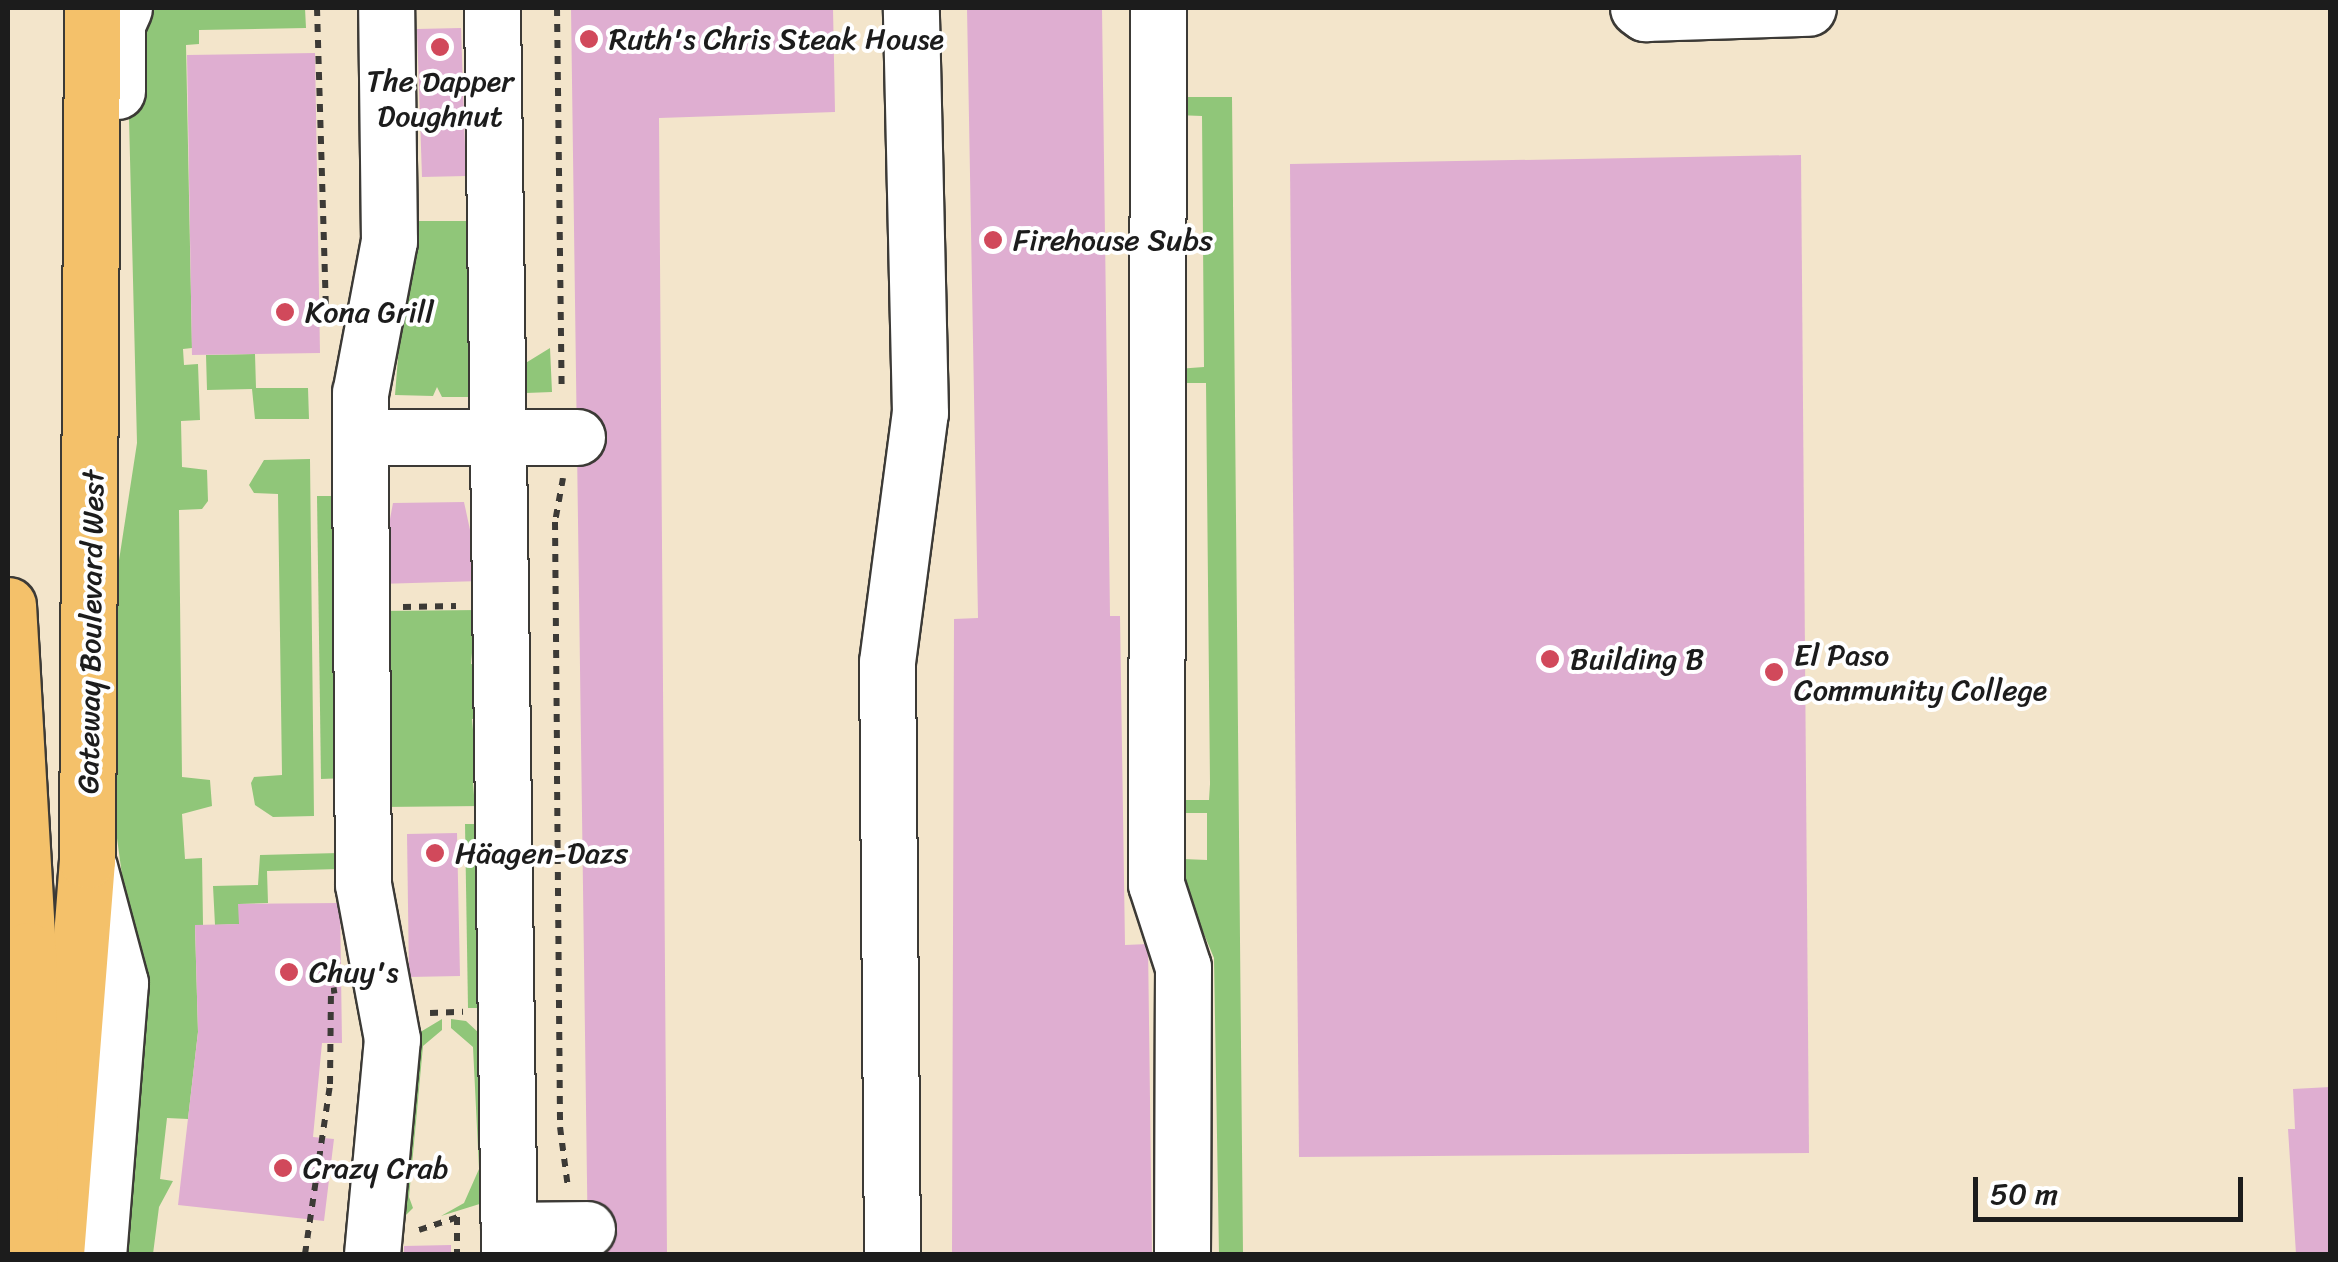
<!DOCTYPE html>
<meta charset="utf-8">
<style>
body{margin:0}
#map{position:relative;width:2338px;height:1262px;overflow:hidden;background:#f3e5cb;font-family:Sriracha,sans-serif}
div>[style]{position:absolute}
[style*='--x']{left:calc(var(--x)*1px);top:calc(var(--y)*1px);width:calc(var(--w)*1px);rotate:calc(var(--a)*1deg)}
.green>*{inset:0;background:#90c679}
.building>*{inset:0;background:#dfaed1}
.path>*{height:6px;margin-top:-3px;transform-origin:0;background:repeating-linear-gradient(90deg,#3c3a36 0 8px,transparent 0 16px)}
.roads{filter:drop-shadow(2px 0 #3c3a36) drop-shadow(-2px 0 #3c3a36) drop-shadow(0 2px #3c3a36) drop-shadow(0 -2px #3c3a36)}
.minor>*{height:55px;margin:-27.5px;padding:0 27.5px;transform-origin:27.5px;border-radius:27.5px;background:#fff}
.major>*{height:55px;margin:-27.5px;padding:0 27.5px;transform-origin:27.5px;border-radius:27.5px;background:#f4c16a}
.highway>*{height:55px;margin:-27.5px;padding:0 27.5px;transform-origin:27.5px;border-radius:27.5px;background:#f4c16a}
.dots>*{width:28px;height:28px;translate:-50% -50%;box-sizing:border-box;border:5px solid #fff;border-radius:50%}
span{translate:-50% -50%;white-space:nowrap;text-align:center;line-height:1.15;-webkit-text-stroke:8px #fff;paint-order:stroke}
.poi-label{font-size:30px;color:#1c1c1c}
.left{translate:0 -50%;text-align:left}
.street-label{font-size:30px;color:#1c1c1c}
.frame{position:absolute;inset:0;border:10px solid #1c1c1c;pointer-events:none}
.scale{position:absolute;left:1973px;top:1177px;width:270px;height:45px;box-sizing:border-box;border:5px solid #1c1c1c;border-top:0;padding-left:12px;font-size:30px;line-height:35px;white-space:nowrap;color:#1c1c1c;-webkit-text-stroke:8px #fff;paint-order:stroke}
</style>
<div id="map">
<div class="green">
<i style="clip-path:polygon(133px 8px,305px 8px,306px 28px,199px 30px,199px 44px,186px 45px,192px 348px,183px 349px,184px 365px,198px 364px,200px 420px,181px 421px,182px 467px,207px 470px,208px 501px,202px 509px,179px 510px,182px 777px,210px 780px,212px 806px,182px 814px,185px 859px,202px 858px,203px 925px,195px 926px,198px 1032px,188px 1119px,167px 1118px,160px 1179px,173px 1181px,159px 1207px,153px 1254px,110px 1254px,130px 934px,111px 794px,116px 580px,137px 443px,127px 36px)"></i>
<i style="clip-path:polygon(1177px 97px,1232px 97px,1243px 1254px,1219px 1254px,1214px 958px,1181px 879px,1183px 859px,1207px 860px,1207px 813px,1182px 813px,1181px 800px,1209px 800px,1210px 784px,1206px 383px,1177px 383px,1177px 369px,1204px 367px,1202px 116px,1176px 115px)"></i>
<i style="clip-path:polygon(409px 221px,475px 221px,470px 397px,442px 397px,437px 387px,433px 396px,395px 395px)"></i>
<i style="clip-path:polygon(550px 348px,552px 392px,526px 393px,516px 401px,511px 372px)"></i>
<i style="clip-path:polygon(255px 354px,256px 388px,308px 388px,309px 419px,255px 419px,252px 389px,207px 390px,206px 355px)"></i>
<i style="clip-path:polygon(310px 459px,314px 816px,273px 817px,255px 805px,251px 783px,254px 777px,282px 775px,278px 494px,254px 493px,249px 485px,264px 460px)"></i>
<i style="clip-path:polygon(317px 496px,345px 496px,348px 778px,321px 779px)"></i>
<i style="clip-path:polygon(479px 610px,471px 632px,479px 633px,480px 653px,472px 653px,471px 664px,480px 665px,480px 686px,472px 686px,472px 697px,480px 698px,481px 718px,472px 719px,473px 730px,481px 731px,481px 752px,473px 753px,482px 783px,473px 783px,474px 795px,482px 796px,482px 806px,383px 807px,383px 797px,392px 796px,391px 786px,383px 785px,383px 766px,391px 766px,391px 755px,383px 754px,382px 733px,390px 732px,390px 721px,382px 720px,382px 700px,390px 700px,390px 688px,382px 688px,390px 666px,390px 655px,381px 654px,389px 623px,380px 611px)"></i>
<i style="clip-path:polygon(465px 824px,488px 824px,491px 1008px,468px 1008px)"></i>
<i style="clip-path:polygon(339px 853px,339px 869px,267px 871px,268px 903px,239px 904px,239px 924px,215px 925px,213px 886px,258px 885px,260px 855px)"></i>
<i style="clip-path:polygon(442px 1019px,442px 1030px,423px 1046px,409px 1197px,413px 1208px,395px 1226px,417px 1034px)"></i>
<i style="clip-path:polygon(451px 1019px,466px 1021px,480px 1034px,486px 1202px,441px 1216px,464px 1203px,479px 1169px,473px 1047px,451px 1028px)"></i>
</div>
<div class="building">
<i style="clip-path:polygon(571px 8px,833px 8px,835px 112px,659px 118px,667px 1254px,588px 1254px)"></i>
<i style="clip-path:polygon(967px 8px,1102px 8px,1110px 616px,1120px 616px,1125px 945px,1148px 944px,1152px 1254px,952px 1254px,954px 619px,978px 618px)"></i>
<i style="clip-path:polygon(461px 28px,466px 176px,422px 177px,417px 29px)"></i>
<i style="clip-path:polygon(315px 53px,320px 353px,192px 355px,187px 55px)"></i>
<i style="clip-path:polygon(1801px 155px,1809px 1153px,1299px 1157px,1290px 164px)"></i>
<i style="clip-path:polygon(464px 502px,481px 581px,378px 584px,393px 503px)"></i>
<i style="clip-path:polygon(457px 833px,460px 976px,409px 977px,407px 834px)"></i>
<i style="clip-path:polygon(340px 903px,342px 1043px,322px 1043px,313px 1137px,334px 1139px,324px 1221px,178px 1205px,198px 1032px,195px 925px,239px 924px,238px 904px)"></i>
<i style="clip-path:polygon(2330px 1087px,2330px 1254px,2296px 1254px,2288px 1129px,2295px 1129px,2293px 1089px)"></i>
<i style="clip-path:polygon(451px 1245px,451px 1254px,404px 1254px,404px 1246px)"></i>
</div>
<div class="path">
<i style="--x:317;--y:8;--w:308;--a:88.3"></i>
<i style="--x:557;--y:8;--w:384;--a:89.3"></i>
<i style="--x:563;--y:478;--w:45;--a:100.3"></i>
<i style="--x:555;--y:522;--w:254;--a:89.5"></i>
<i style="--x:557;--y:776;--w:351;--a:89.5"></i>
<i style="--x:560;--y:1127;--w:62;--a:82.5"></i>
<i style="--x:403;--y:607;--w:53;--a:-1.1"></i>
<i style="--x:430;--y:1013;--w:33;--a:-2"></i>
<i style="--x:457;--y:1217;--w:37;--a:90"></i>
<i style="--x:419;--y:1230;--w:47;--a:-18.4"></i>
<i style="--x:305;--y:1254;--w:172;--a:-81.6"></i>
<i style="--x:330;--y:1084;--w:93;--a:-89.4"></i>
<i style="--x:331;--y:991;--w:6;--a:-9"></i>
</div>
<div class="roads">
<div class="minor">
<i style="--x:492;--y:8;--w:1246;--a:89.22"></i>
<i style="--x:1158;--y:8;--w:876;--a:90.13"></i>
<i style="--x:1156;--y:884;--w:87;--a:72"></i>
<i style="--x:1183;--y:967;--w:287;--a:90.2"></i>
<i style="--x:1638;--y:8;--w:9;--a:36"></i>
<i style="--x:1645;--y:13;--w:163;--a:-1.8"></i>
<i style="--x:117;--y:91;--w:67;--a:-90"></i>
<i style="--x:117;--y:24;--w:17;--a:-66"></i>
<i style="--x:360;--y:437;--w:217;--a:0"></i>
<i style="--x:89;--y:867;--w:120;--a:75"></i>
<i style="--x:120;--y:983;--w:272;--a:94.6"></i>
<i style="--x:509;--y:1230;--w:78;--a:-0.7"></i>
<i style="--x:372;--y:1254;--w:216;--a:-84.7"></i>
<i style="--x:392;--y:1039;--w:158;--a:-100.6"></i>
<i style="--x:363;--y:884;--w:490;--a:-90.4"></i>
<i style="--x:360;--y:394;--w:156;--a:-79.3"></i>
<i style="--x:389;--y:241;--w:233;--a:-90.7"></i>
<i style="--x:892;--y:1254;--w:592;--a:-90.48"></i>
<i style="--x:887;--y:662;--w:251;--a:-82.5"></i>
<i style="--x:920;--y:413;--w:405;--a:-91.3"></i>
</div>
<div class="major">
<i style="--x:56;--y:1254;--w:395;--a:-85.5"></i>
<i style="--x:87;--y:860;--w:852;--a:-89.66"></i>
</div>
<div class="highway">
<i style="--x:8;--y:605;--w:346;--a:86.7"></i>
<i style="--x:28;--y:950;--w:304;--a:89.6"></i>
</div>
</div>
<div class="dots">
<i style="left:589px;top:39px;background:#d1495b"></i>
<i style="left:440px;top:47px;background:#d1495b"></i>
<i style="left:993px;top:240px;background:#d1495b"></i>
<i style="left:285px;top:312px;background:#d1495b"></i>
<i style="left:1550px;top:659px;background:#d1495b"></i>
<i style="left:1774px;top:672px;background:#d1495b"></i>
<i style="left:435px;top:853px;background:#d1495b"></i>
<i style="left:289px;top:972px;background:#d1495b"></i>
<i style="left:283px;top:1168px;background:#d1495b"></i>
</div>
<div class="poi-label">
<span class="left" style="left:609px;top:39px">Ruth's Chris Steak House</span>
<span style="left:440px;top:98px">The Dapper<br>Doughnut</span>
<span class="left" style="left:1013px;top:240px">Firehouse Subs</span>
<span class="left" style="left:305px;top:312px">Kona Grill</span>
<span class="left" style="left:1794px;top:672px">El Paso<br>Community College</span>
<span class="left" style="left:1570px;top:659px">Building B</span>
<span class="left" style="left:455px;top:853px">Häagen-Dazs</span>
<span class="left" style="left:309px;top:972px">Chuy's</span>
<span class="left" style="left:303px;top:1168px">Crazy Crab</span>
</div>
<div class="street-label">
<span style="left:91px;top:632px;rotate:-89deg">Gateway Boulevard West</span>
</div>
<div class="frame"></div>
<div class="scale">50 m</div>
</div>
